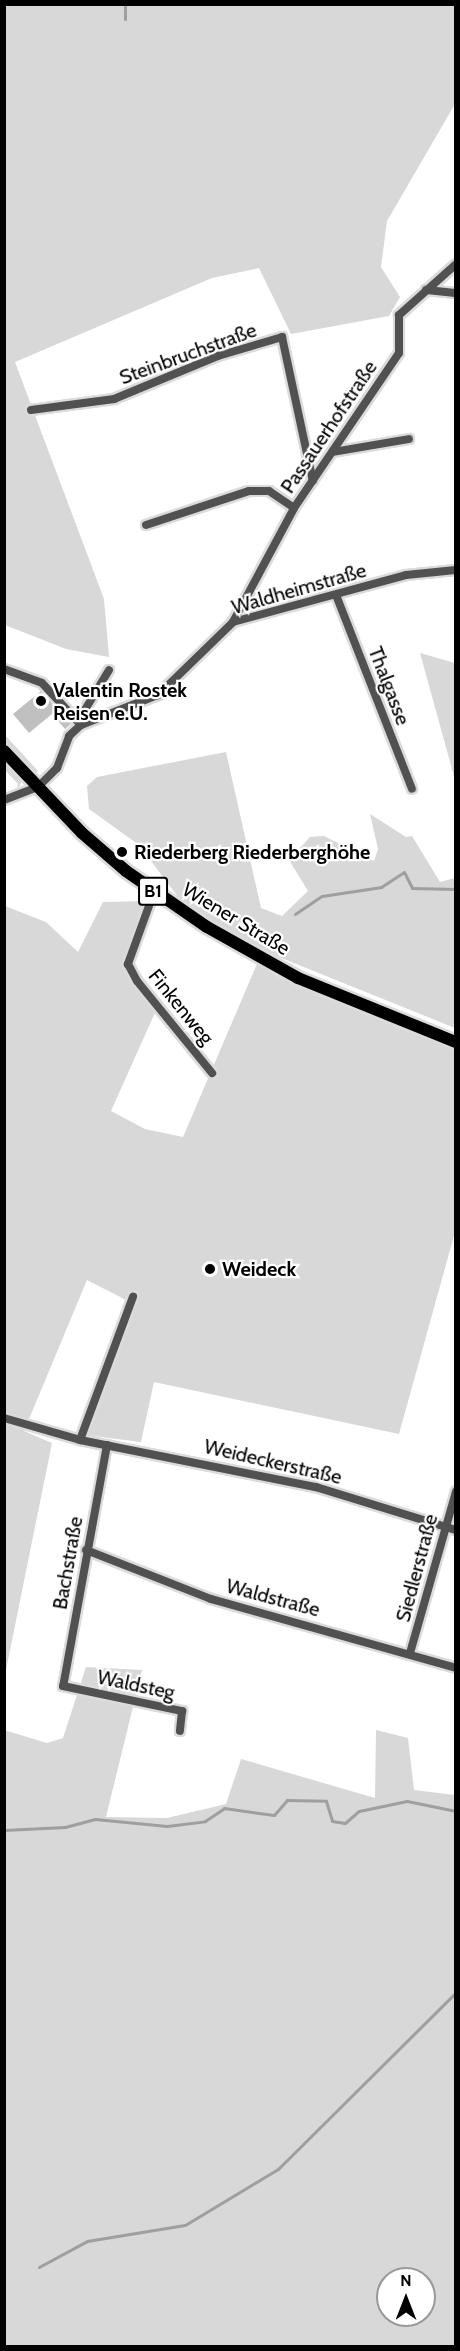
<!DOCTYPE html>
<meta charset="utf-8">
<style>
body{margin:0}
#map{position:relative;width:460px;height:2351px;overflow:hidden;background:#fff;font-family:Cabin,sans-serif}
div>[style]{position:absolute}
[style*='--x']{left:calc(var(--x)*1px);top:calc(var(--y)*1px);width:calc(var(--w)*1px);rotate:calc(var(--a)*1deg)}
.green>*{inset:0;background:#d8d8d8}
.stream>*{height:3px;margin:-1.5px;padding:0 1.5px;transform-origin:1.5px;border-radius:1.5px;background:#9f9f9f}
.building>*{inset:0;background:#c0c0c0}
.roads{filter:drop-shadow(2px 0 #dbdbdb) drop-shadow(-2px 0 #dbdbdb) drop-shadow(0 2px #dbdbdb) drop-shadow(0 -2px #dbdbdb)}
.minor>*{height:8px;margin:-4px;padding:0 4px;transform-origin:4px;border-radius:4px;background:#515151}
.primary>*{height:12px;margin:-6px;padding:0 6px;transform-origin:6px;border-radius:6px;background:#000}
.dots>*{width:16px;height:16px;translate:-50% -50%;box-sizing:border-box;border:3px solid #fff;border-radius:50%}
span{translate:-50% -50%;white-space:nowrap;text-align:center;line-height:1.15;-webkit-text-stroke:4.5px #fff;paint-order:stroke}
.shield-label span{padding:2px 4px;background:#fff;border:2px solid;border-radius:4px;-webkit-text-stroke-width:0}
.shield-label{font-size:18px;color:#000;font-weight:700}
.street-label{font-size:20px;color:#000}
.poi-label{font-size:20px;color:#000;font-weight:700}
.left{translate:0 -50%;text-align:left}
.frame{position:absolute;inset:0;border:6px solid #000;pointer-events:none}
.north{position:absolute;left:376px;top:2267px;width:60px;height:60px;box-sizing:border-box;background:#fff;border:2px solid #999;border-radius:50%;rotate:0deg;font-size:16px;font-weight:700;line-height:24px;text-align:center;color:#000}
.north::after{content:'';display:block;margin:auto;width:21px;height:27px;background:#000;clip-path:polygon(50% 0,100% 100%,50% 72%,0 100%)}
</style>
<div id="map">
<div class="green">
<i style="clip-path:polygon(4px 5px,455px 5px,455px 104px,387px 221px,381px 267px,400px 297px,389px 316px,291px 334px,259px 268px,212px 278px,15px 362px,104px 599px,109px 657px,66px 649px,5px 625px)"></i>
<i style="clip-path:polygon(420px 653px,455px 663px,455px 780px)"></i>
<i style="clip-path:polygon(4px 734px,38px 771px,22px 781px,17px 791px,18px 784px,5px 770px)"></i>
<i style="clip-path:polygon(226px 752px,261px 908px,282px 916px,308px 891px,289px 860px,310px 837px,324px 836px,374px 861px,378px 849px,370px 814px,406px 837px,412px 836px,440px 882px,455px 878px,455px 1028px,264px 951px,184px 905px,139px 845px,89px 809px,87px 786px,97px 777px)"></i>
<i style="clip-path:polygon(146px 901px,127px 968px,158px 1006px,111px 1111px,145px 1129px,183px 1137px,257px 964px,282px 979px,455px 1050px,455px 1232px,399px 1434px,154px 1382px,141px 1442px,85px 1435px,126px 1300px,87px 1280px,24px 1431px,52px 1443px,5px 1675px,5px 906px,46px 922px,78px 952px,103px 902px)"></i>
<i style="clip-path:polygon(evenodd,86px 1667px,142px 1670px,106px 1817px,167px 1818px,226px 1804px,241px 1759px,375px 1798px,376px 1730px,408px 1738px,414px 1790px,455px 1795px,455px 2346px,5px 2346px,4px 1730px,47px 1743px,63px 1738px,86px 1667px,388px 2279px,424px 2279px,424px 2315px,388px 2315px,388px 2279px)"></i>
</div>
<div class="stream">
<i style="--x:125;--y:4;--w:15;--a:90"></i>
<i style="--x:295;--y:914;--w:32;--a:-34"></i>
<i style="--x:322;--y:896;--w:60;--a:-8.7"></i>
<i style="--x:381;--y:887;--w:27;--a:-33"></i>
<i style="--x:404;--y:872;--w:18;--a:63"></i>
<i style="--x:412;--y:888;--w:44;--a:1.3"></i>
<i style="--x:4;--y:1830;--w:61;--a:-2.8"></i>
<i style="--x:65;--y:1827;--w:31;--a:-15"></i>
<i style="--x:95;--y:1819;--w:72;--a:5.6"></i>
<i style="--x:167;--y:1826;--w:38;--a:-7"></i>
<i style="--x:205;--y:1821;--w:23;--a:-34"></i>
<i style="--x:224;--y:1808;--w:50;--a:8"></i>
<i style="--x:274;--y:1815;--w:20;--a:-49"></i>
<i style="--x:287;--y:1800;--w:39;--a:1"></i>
<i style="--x:326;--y:1801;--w:21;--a:73"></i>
<i style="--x:332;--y:1821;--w:13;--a:9"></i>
<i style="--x:345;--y:1823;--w:18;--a:-41"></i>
<i style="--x:359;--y:1811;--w:49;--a:-11.8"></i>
<i style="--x:407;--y:1801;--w:50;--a:11.5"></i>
<i style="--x:39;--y:2267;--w:55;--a:-28.4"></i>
<i style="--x:87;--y:2241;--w:99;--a:-9.3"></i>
<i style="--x:185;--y:2225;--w:109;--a:-31.1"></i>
<i style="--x:278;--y:2169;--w:251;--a:-44.8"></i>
</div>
<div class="building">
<i style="clip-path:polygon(41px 691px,71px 724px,65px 729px,52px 714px,29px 733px,13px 714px)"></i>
</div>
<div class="roads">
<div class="minor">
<i style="--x:426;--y:290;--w:30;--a:6"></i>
<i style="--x:31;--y:410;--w:84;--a:-7.5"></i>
<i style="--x:114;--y:399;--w:113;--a:-22.5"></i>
<i style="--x:218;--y:356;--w:67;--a:-16.5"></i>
<i style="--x:282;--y:337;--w:147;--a:77.9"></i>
<i style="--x:333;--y:452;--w:77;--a:-9.7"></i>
<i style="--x:146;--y:525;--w:108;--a:-18.3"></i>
<i style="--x:249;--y:491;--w:20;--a:0"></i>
<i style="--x:269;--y:491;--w:30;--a:34"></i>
<i style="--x:336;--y:595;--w:208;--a:68.6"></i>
<i style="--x:233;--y:622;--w:129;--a:-61.8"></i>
<i style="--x:294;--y:508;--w:187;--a:-55.9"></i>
<i style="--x:399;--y:353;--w:38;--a:-90"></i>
<i style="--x:399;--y:315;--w:76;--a:-41.8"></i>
<i style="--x:4;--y:669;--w:40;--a:20.2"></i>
<i style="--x:42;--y:683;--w:57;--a:47.1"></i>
<i style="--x:81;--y:725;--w:12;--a:-81"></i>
<i style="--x:83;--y:713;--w:50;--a:-58.8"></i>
<i style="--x:4;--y:800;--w:36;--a:-21"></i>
<i style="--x:38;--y:787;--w:27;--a:-45"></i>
<i style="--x:57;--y:768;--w:34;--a:-69"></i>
<i style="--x:69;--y:736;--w:16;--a:-43"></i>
<i style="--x:81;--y:725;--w:83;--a:-21.3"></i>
<i style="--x:158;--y:695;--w:105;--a:-44.2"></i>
<i style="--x:233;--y:622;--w:179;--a:-15.2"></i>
<i style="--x:406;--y:575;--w:50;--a:-5.7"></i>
<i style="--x:154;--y:892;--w:77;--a:109.9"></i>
<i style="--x:128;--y:964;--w:19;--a:62"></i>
<i style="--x:137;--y:981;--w:119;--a:50.8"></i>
<i style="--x:4;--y:1418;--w:79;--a:16.1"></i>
<i style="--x:80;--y:1440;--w:241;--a:11.3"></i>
<i style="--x:316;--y:1487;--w:146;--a:17.1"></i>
<i style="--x:80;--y:1440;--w:153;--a:-69.7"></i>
<i style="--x:107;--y:1445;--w:245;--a:100.3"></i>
<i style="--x:63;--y:1686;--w:122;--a:11.9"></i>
<i style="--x:182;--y:1711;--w:20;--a:96"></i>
<i style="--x:86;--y:1550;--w:134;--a:21.4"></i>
<i style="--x:211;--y:1599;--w:255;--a:15.7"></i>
<i style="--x:410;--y:1653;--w:168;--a:-74.1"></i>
</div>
<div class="primary">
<i style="--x:4;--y:751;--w:113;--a:46.4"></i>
<i style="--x:82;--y:833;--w:58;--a:40.8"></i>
<i style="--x:126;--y:871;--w:98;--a:34.7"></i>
<i style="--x:207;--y:927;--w:104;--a:29.3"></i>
<i style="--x:298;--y:978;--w:170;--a:22.1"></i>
</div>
</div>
<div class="dots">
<i style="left:41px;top:701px;background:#000"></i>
<i style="left:122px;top:852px;background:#000"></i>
<i style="left:210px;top:1269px;background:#000"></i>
</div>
<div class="shield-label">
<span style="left:153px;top:891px">B1</span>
</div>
<div class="street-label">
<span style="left:188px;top:354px;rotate:-20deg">Steinbruchstraße</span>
<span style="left:329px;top:427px;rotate:-56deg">Passauerhofstraße</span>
<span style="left:299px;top:589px;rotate:-16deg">Waldheimstraße</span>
<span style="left:389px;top:686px;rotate:69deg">Thalgasse</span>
<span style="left:236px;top:919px;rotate:31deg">Wiener Straße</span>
<span style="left:181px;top:1007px;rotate:51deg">Finkenweg</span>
<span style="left:273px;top:1462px;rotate:13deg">Weideckerstraße</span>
<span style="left:68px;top:1563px;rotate:-80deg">Bachstraße</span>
<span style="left:417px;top:1568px;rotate:-75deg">Siedlerstraße</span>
<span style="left:273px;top:1598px;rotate:15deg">Waldstraße</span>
<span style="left:136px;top:1685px;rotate:12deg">Waldsteg</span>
</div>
<div class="poi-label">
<span class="left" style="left:53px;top:702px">Valentin Rostek<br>Reisen e.U.</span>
<span class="left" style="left:134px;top:852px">Riederberg Riederberghöhe</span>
<span class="left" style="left:222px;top:1269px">Weideck</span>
</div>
<div class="frame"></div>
<div class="north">N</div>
</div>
